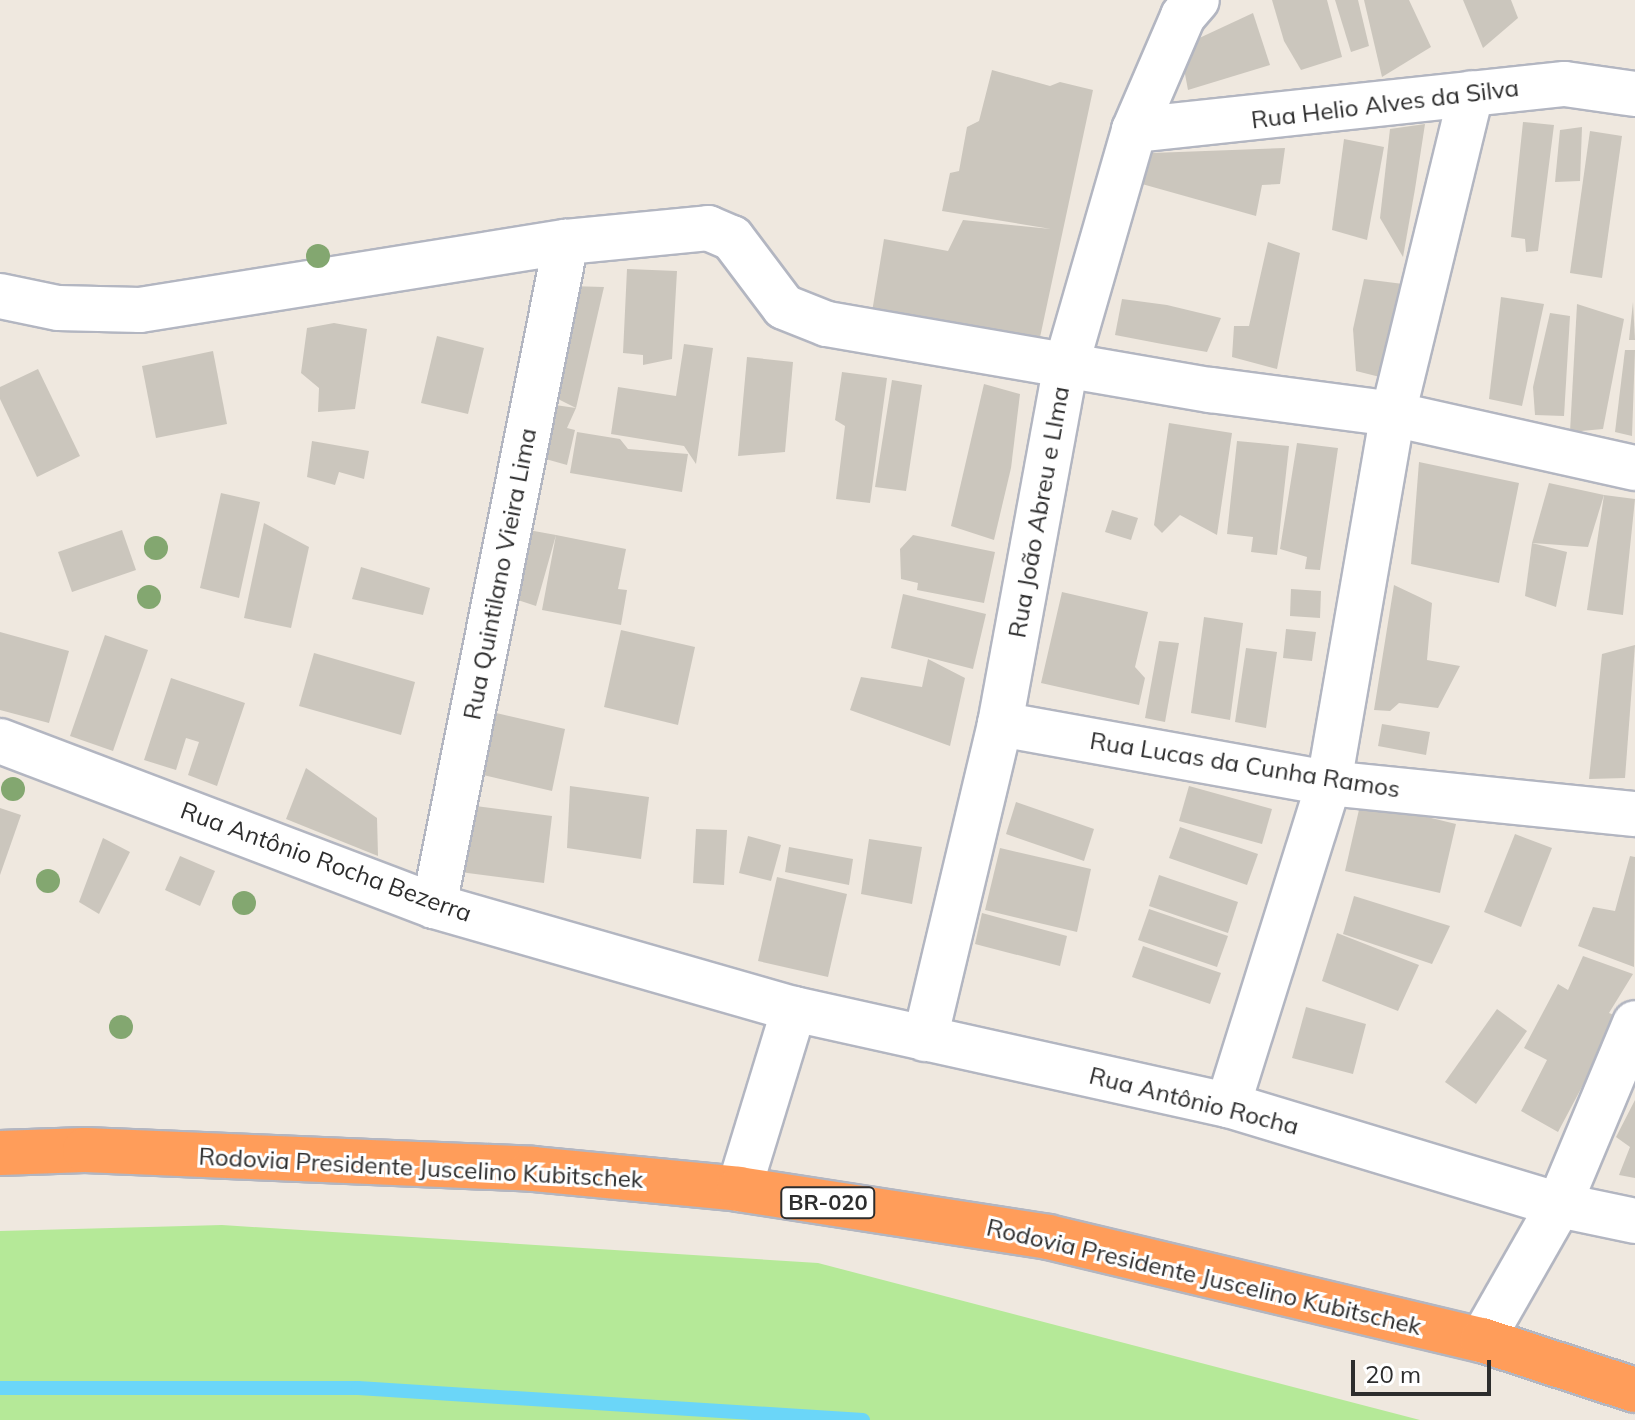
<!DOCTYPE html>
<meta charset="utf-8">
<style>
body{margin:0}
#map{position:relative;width:1635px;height:1420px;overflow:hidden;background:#efe8df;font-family:Mulish,sans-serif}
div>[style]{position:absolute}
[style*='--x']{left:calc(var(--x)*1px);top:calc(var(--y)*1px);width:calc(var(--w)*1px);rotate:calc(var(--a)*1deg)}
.green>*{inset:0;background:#b5e998}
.stream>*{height:14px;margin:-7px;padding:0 7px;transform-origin:7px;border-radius:7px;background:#6bd6f8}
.building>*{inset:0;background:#cbc6bd}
.roads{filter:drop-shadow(2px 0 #b3b6c1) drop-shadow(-2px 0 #b3b6c1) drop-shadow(0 2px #b3b6c1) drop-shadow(0 -2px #b3b6c1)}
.street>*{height:44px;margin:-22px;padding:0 22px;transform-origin:22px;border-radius:22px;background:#fff}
.secondary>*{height:44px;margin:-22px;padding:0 22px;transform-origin:22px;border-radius:22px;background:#fff}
.highway>*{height:44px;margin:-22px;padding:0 22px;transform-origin:22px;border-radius:22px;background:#ff9d5a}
.trees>*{width:24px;height:24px;margin:-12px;border-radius:50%;background:#83a770}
span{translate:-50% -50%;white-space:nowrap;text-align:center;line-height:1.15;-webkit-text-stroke:6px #fff;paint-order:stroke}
.shield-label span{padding:2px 6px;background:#fff;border:2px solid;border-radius:6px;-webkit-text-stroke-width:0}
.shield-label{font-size:22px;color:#2d2d2d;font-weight:700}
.street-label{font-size:24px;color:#2d2d2d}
.scale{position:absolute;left:1351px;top:1360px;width:140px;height:36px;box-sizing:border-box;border:4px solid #2d2d2d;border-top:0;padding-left:10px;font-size:24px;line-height:28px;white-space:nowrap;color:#2d2d2d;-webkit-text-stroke:6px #fff;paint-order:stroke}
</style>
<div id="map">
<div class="green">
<i style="clip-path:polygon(222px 1225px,818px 1263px,1420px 1420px,0 1420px,0 1231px)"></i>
</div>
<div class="stream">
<i style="--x:0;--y:1388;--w:358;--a:0"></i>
<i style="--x:358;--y:1388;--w:506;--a:3.63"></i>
</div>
<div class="building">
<i style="clip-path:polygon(1272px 0,1327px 0,1342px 57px,1301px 70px,1284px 41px)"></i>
<i style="clip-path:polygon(1335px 0,1358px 0,1369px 46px,1351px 52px)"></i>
<i style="clip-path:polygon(1364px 0,1409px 0,1431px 47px,1382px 77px)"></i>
<i style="clip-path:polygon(1463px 0,1511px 0,1518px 18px,1483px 48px)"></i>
<i style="clip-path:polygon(1253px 13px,1270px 65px,1188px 90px,1180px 47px)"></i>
<i style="clip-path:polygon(992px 70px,1050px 86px,1060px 82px,1093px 90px,1039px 342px,872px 312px,884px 239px,948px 251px,963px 220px,1051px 229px,942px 211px,950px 173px,959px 171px,967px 127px,979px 121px)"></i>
<i style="clip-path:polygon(1523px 122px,1554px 125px,1538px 251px,1526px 252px,1525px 239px,1511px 237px)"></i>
<i style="clip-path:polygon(1425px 124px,1415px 189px,1403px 257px,1380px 218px,1390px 129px)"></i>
<i style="clip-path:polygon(1582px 127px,1580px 181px,1555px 182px,1560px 130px)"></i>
<i style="clip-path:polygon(1590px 131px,1622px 136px,1602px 278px,1570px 273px)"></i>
<i style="clip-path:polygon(1344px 139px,1384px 147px,1367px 240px,1332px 230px)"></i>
<i style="clip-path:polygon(1285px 148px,1280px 184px,1262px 185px,1256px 216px,1142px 184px,1152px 153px)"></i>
<i style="clip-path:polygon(1268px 242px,1300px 253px,1277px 369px,1232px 357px,1234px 326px,1249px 326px)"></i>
<i style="clip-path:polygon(627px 269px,677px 271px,672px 359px,643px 365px,643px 355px,623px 353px)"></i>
<i style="clip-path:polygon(1364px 279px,1403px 284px,1384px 378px,1356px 371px,1353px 329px)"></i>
<i style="clip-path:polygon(569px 286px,604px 287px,576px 408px,548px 394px)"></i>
<i style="clip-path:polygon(1501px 297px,1544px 304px,1522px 406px,1489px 399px)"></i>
<i style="clip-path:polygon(1122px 299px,1167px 305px,1221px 318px,1207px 352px,1162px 344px,1115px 335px)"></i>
<i style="clip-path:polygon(1633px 302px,1635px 340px,1629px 340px)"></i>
<i style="clip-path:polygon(1577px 304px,1624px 319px,1603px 429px,1570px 432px)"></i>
<i style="clip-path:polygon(1550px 313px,1570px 316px,1564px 416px,1535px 415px,1533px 387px)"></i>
<i style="clip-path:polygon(334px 323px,367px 329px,355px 409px,318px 412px,319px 388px,301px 373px,307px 328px)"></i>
<i style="clip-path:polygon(437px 336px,484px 348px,468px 414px,421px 403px)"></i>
<i style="clip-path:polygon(684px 344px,713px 348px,696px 464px,684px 446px,611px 434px,618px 387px,676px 396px)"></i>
<i style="clip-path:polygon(1625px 350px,1635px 350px,1632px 436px,1615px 432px)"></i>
<i style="clip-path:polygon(213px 351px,227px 424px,156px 438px,142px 366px)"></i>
<i style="clip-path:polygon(747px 357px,793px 362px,785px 452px,738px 456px)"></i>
<i style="clip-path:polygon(38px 369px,80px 456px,37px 477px,0 399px,0 387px)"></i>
<i style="clip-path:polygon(842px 372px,887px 378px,870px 503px,836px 499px,845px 426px,835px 420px)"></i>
<i style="clip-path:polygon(892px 380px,922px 385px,906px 491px,875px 487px)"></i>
<i style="clip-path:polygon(984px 384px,1020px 394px,1011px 468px,994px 540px,951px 526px)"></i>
<i style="clip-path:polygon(555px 405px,576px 408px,567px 428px,575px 430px,567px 465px,535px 456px,546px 421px,555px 424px)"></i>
<i style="clip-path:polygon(1169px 423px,1232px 433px,1217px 535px,1180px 515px,1162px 533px,1154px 525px)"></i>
<i style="clip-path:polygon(577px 432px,620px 439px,628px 449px,688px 454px,682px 492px,570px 473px)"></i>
<i style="clip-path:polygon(312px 441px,369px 451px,364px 479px,339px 472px,335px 485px,307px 477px)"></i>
<i style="clip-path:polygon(1237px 441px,1289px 446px,1277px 555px,1251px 552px,1253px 537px,1227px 534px)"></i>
<i style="clip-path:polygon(1297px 443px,1338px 448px,1320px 570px,1305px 569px,1307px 557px,1280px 549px)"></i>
<i style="clip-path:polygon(1419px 462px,1519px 483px,1499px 583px,1411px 564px)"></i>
<i style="clip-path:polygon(1549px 483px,1604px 495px,1588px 547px,1532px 543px)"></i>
<i style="clip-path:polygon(221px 493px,260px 502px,239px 598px,200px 588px)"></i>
<i style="clip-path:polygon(1604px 495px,1635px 499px,1623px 615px,1587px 610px)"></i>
<i style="clip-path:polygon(1112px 510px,1138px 518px,1131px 540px,1105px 532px)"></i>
<i style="clip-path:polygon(264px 523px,309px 547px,291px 628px,244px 618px)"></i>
<i style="clip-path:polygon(523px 529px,556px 535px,626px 549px,618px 589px,627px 590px,621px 625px,542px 610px,556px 535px,536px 606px,506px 596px)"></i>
<i style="clip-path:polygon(122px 530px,136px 570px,72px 592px,58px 552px)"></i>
<i style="clip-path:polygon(913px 535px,995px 552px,984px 603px,917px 590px,918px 583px,901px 579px,900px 549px)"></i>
<i style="clip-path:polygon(1532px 543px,1567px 552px,1556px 607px,1525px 596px)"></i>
<i style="clip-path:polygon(361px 567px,430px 588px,423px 615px,352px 599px)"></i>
<i style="clip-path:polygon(1394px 585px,1432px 603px,1427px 660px,1460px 666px,1438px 708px,1399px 703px,1390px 711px,1374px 710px)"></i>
<i style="clip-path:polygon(1291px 589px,1321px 591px,1320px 618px,1290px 616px)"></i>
<i style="clip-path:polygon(1062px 592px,1148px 612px,1135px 667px,1145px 678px,1139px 705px,1041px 683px)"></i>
<i style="clip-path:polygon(903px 594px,986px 614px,973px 669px,891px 648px)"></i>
<i style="clip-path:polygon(1204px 617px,1243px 623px,1230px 720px,1191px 713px)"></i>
<i style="clip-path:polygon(1286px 629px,1316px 632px,1312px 661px,1283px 658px)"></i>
<i style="clip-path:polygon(621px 630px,695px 647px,678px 725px,604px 707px)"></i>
<i style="clip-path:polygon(0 632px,69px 651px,49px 723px,0 710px)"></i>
<i style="clip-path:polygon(105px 635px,148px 650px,113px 751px,70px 736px)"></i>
<i style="clip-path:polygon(1159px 641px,1179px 643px,1165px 722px,1145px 718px)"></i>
<i style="clip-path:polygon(1635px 645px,1625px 778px,1589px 779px,1602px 654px)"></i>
<i style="clip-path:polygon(1246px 648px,1277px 652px,1266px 728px,1235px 722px)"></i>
<i style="clip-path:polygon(314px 653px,415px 682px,401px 735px,299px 706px)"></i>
<i style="clip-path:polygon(928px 659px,965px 678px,950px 746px,850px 710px,861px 677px,922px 687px)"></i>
<i style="clip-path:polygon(171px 678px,245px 703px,217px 786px,188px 775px,199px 742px,186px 738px,176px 770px,144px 760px)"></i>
<i style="clip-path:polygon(479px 709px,565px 729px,552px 791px,466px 771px)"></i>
<i style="clip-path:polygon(1382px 724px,1430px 732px,1426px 755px,1378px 746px)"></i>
<i style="clip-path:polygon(306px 768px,377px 818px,378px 856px,286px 819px)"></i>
<i style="clip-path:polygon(570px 786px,649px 797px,641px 859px,567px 848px)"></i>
<i style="clip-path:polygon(1189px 786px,1272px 809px,1262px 844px,1179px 821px)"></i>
<i style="clip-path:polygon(1361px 801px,1456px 824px,1440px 893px,1345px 871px)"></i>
<i style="clip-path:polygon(1016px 802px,1094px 829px,1084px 861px,1006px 834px)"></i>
<i style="clip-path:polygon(468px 805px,552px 816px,544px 883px,460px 872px)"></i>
<i style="clip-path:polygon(0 808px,21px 815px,0 875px)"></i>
<i style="clip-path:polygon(1180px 827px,1258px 854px,1247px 885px,1169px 858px)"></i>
<i style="clip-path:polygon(696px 829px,727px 830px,724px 885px,693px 883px)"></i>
<i style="clip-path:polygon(1515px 834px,1552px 848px,1521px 927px,1484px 912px)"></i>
<i style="clip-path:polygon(748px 836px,781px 845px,771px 881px,739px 873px)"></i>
<i style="clip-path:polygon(103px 838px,130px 852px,99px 914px,79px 902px)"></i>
<i style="clip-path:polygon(869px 839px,922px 847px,912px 904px,861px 894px)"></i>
<i style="clip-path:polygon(789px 847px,853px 859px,849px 885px,785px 872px)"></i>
<i style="clip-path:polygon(1000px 848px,1091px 869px,1077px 932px,985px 910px)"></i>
<i style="clip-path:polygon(180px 856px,215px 871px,200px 906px,165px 890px)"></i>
<i style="clip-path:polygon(1630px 856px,1635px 857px,1634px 967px,1578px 946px,1593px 907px,1615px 911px)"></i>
<i style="clip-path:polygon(1159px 875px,1238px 902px,1228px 933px,1149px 906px)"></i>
<i style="clip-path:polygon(777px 877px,847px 894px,828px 977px,758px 961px)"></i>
<i style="clip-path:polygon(1354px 896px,1450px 926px,1432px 964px,1343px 934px)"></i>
<i style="clip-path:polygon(1149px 909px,1228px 936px,1217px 967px,1138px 940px)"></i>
<i style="clip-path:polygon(982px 913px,1067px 936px,1060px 966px,975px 944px)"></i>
<i style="clip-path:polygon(1337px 933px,1419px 965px,1398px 1011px,1322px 981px)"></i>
<i style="clip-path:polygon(1143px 946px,1221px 973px,1210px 1004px,1132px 977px)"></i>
<i style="clip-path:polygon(1583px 956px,1633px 974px,1609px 1013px,1619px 1017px,1558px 1132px,1521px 1111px,1547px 1060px,1524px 1048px,1558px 984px,1568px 990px)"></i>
<i style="clip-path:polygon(1306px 1007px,1366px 1024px,1353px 1074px,1292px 1058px)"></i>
<i style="clip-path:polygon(1497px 1009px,1527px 1031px,1476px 1104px,1445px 1082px)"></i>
<i style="clip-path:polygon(1635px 1100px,1635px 1178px,1619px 1175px,1630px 1147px,1616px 1137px)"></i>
</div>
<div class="roads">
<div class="street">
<i style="--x:1134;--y:130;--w:433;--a:-6.1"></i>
<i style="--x:1565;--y:84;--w:71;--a:8.1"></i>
<i style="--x:0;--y:296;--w:59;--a:11.7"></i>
<i style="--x:58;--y:308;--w:82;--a:1.4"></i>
<i style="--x:140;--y:310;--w:431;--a:-9.1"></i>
<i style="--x:566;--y:242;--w:143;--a:-5.6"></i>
<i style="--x:708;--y:228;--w:26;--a:23"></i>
<i style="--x:732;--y:238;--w:86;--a:53"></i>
<i style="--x:784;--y:307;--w:46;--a:21.6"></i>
<i style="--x:827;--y:324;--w:390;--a:9.8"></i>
<i style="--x:1211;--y:390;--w:184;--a:7.5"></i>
<i style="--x:1393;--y:414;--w:248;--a:12.6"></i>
<i style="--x:1000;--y:724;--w:334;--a:10.2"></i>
<i style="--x:1329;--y:783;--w:308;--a:5.8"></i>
<i style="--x:434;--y:906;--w:677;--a:-78.76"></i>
<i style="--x:794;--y:1009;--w:444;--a:12.5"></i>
<i style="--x:1228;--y:1105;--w:346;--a:16.8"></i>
<i style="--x:1559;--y:1205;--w:78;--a:11.9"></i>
<i style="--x:925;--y:1039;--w:324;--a:-76.6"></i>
<i style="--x:1000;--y:724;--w:364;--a:-79.6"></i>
<i style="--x:1066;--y:366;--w:246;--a:-73.9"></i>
<i style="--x:1134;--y:130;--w:124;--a:-66.7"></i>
<i style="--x:1183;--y:16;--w:21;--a:-49"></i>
<i style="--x:1228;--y:1105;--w:337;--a:-72.6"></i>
<i style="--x:1329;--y:783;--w:375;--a:-80.2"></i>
<i style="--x:1393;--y:414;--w:330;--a:-76.3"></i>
<i style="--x:1482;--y:1340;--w:155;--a:-60.3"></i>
<i style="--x:1559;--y:1205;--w:197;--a:-67.3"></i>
</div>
<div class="secondary">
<i style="--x:0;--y:741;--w:464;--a:20.8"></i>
<i style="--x:434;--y:906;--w:374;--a:16"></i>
<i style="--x:794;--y:1009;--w:188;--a:107"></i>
</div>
<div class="highway">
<i style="--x:0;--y:1153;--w:85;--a:-2"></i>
<i style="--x:85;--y:1150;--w:448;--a:2.4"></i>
<i style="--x:533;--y:1169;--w:207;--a:5.5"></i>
<i style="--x:739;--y:1189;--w:313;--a:8.8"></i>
<i style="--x:1048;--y:1237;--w:446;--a:13.4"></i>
<i style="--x:1482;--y:1340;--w:161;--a:18.1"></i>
</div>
</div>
<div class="trees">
<i style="left:318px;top:256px"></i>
<i style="left:156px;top:548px"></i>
<i style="left:149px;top:597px"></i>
<i style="left:13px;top:789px"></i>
<i style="left:48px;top:881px"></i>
<i style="left:244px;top:903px"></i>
<i style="left:121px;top:1027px"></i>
</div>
<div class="shield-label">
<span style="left:828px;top:1203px">BR-020</span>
</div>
<div class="street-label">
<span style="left:1385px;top:104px;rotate:-7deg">Rua Helio Alves da Silva</span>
<span style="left:1039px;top:512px;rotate:-80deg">Rua João Abreu e LIma</span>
<span style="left:500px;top:574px;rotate:-79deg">Rua Quintilano Vieira Lima</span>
<span style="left:1245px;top:765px;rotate:9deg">Rua Lucas da Cunha Ramos</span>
<span style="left:326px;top:862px;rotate:20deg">Rua Antônio Rocha Bezerra</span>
<span style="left:1194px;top:1101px;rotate:14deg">Rua Antônio Rocha</span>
<span style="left:421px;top:1168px;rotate:3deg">Rodovia Presidente Juscelino Kubitschek</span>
<span style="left:1204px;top:1277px;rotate:13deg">Rodovia Presidente Juscelino Kubitschek</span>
</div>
<div class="scale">20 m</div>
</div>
